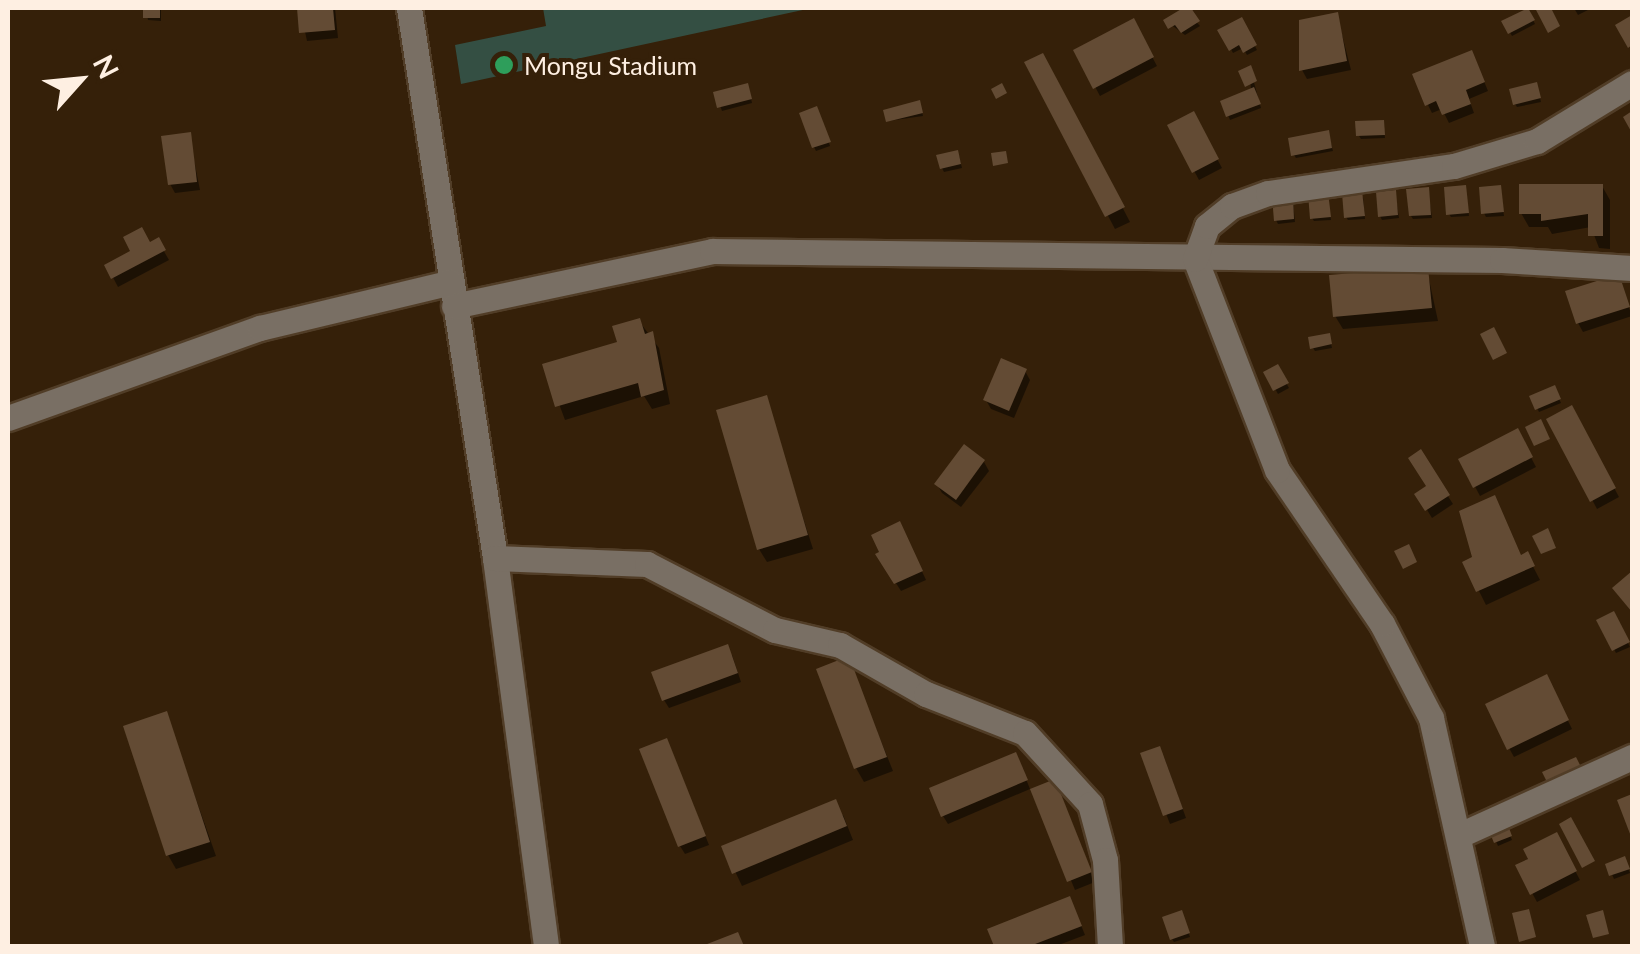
<!DOCTYPE html>
<style>
body{margin:0}
#map{position:relative;width:1640px;height:954px;overflow:hidden;background:#352009;font-family:Lato,sans-serif}
div>[style]{position:absolute}
[style*='--x']{left:calc(var(--x)*1px);top:calc(var(--y)*1px);width:calc(var(--w)*1px);rotate:calc(var(--a)*1deg)}
.green>*{inset:0;background:#344f43}
.shadow>*{inset:0;background:#0007}
.building>*{inset:0;background:#634b34}
.roads{filter:drop-shadow(2px 0 #513d27) drop-shadow(-2px 0 #513d27) drop-shadow(0 2px #513d27) drop-shadow(0 -2px #513d27)}
.minor>*{height:25px;margin:-12.5px;padding:0 12.5px;transform-origin:12.5px;border-radius:12.5px;background:#796f64}
.dots>*{width:28px;height:28px;translate:-50% -50%;box-sizing:border-box;border:5px solid #352009;border-radius:50%}
span{translate:-50% -50%;white-space:nowrap;text-align:center;line-height:1.15;-webkit-text-stroke:8px #352009;paint-order:stroke}
.poi-label{font-size:25px;color:#feefe2}
.left{translate:0 -50%;text-align:left}
.frame{position:absolute;inset:0;border:10px solid #feefe2;pointer-events:none}
.north{position:absolute;left:30px;top:30px;width:100px;height:100px;-webkit-text-stroke:8px #352009;paint-order:stroke;rotate:63deg;font-size:28px;font-weight:700;line-height:40px;text-align:center;color:#feefe2}
.north::after{content:'';display:block;margin:auto;width:35px;height:45px;background:#feefe2;clip-path:polygon(50% 0,100% 100%,50% 72%,0 100%)}
</style>
<div id="map">
<div class="green">
<i style="clip-path:polygon(543px 8px,812px 8px,461px 84px,455px 45px,546px 26px)"></i>
</div>
<div class="shadow">
<i style="clip-path:polygon(146px 8px,161px 8px,161px 21px,148px 20px)"></i>
<i style="clip-path:polygon(300px 8px,335px 8px,338px 38px,307px 41px)"></i>
<i style="clip-path:polygon(1184px 8px,1200px 26px,1185px 35px,1166px 21px)"></i>
<i style="clip-path:polygon(1574px 8px,1592px 8px,1578px 15px)"></i>
<i style="clip-path:polygon(1528px 10px,1535px 24px,1512px 36px,1504px 22px)"></i>
<i style="clip-path:polygon(1337px 15px,1351px 70px,1307px 79px,1302px 70px)"></i>
<i style="clip-path:polygon(1241px 20px,1257px 50px,1247px 55px,1243px 48px,1233px 53px,1221px 31px)"></i>
<i style="clip-path:polygon(1133px 21px,1157px 66px,1100px 96px,1076px 51px)"></i>
<i style="clip-path:polygon(1476px 62px,1488px 91px,1469px 99px,1474px 113px,1449px 123px,1442px 109px,1432px 113px,1428px 105px)"></i>
<i style="clip-path:polygon(1027px 63px,1050px 69px,1130px 222px,1115px 229px)"></i>
<i style="clip-path:polygon(1250px 68px,1261px 108px,1230px 120px,1223px 102px,1251px 92px)"></i>
<i style="clip-path:polygon(749px 89px,752px 103px,722px 111px,716px 94px)"></i>
<i style="clip-path:polygon(1538px 89px,1541px 102px,1517px 107px,1515px 104px)"></i>
<i style="clip-path:polygon(921px 107px,923px 116px,888px 121px)"></i>
<i style="clip-path:polygon(818px 112px,830px 146px,816px 151px,814px 147px)"></i>
<i style="clip-path:polygon(1193px 114px,1222px 168px,1199px 180px,1170px 126px)"></i>
<i style="clip-path:polygon(1383px 122px,1385px 138px,1361px 139px,1359px 136px)"></i>
<i style="clip-path:polygon(1328px 133px,1333px 151px,1296px 158px,1294px 155px)"></i>
<i style="clip-path:polygon(189px 135px,200px 190px,175px 193px,170px 184px)"></i>
<i style="clip-path:polygon(959px 156px,962px 168px,944px 172px,942px 168px)"></i>
<i style="clip-path:polygon(1602px 186px,1610px 200px,1610px 249px,1599px 248px,1591px 227px,1552px 234px,1548px 227px,1529px 227px,1521px 213px)"></i>
<i style="clip-path:polygon(1465px 188px,1469px 216px,1451px 217px,1449px 214px)"></i>
<i style="clip-path:polygon(1500px 188px,1504px 216px,1486px 217px,1484px 213px)"></i>
<i style="clip-path:polygon(1428px 190px,1432px 218px,1413px 219px,1411px 216px)"></i>
<i style="clip-path:polygon(1395px 193px,1399px 218px,1382px 220px,1380px 216px)"></i>
<i style="clip-path:polygon(1327px 194px,1331px 220px,1314px 221px,1312px 218px)"></i>
<i style="clip-path:polygon(1363px 197px,1365px 219px,1348px 220px,1346px 217px)"></i>
<i style="clip-path:polygon(1293px 201px,1295px 222px,1278px 224px,1276px 220px)"></i>
<i style="clip-path:polygon(158px 241px,169px 260px,118px 287px,107px 266px)"></i>
<i style="clip-path:polygon(1427px 270px,1438px 321px,1343px 329px,1335px 316px)"></i>
<i style="clip-path:polygon(1618px 277px,1632px 316px,1583px 332px,1578px 323px)"></i>
<i style="clip-path:polygon(639px 321px,659px 348px,670px 404px,652px 409px,644px 396px,565px 420px,545px 366px,620px 344px)"></i>
<i style="clip-path:polygon(1330px 339px,1332px 348px,1315px 351px,1313px 348px)"></i>
<i style="clip-path:polygon(1277px 367px,1289px 388px,1278px 394px,1266px 373px)"></i>
<i style="clip-path:polygon(1025px 371px,1030px 380px,1014px 418px,991px 409px,986px 400px)"></i>
<i style="clip-path:polygon(1554px 388px,1561px 403px,1539px 412px,1532px 397px)"></i>
<i style="clip-path:polygon(765px 398px,813px 549px,767px 562px,759px 549px)"></i>
<i style="clip-path:polygon(1571px 408px,1619px 497px,1597px 509px,1550px 420px)"></i>
<i style="clip-path:polygon(1517px 431px,1536px 467px,1480px 496px,1461px 460px)"></i>
<i style="clip-path:polygon(1420px 453px,1453px 504px,1432px 518px,1418px 495px,1429px 488px)"></i>
<i style="clip-path:polygon(984px 462px,989px 471px,961px 507px,942px 493px,937px 484px)"></i>
<i style="clip-path:polygon(904px 533px,926px 580px,901px 591px,878px 555px)"></i>
<i style="clip-path:polygon(1527px 555px,1540px 580px,1486px 605px,1465px 563px)"></i>
<i style="clip-path:polygon(1613px 614px,1630px 647px,1616px 653px,1600px 621px)"></i>
<i style="clip-path:polygon(732px 655px,741px 682px,669px 708px,664px 700px)"></i>
<i style="clip-path:polygon(848px 659px,893px 771px,864px 782px,856px 768px)"></i>
<i style="clip-path:polygon(1551px 686px,1572px 729px,1514px 757px,1509px 748px)"></i>
<i style="clip-path:polygon(166px 714px,216px 856px,176px 869px,168px 855px)"></i>
<i style="clip-path:polygon(671px 750px,709px 845px,685px 854px,680px 846px)"></i>
<i style="clip-path:polygon(1143px 754px,1164px 757px,1186px 818px,1170px 824px)"></i>
<i style="clip-path:polygon(1020px 764px,1030px 789px,948px 824px,943px 816px)"></i>
<i style="clip-path:polygon(1033px 790px,1059px 790px,1095px 882px,1075px 890px)"></i>
<i style="clip-path:polygon(843px 815px,853px 840px,742px 886px,724px 848px)"></i>
<i style="clip-path:polygon(1505px 824px,1512px 840px,1498px 846px,1491px 829px)"></i>
<i style="clip-path:polygon(1556px 835px,1580px 880px,1537px 902px,1518px 867px)"></i>
<i style="clip-path:polygon(1626px 863px,1630px 873px,1614px 879px,1608px 865px)"></i>
<i style="clip-path:polygon(1074px 908px,1085px 935px,1056px 946px,996px 946px,990px 930px)"></i>
<i style="clip-path:polygon(1183px 917px,1190px 937px,1174px 942px,1172px 939px)"></i>
</div>
<div class="building">
<i style="clip-path:polygon(143px 8px,160px 8px,160px 18px,143px 18px)"></i>
<i style="clip-path:polygon(297px 8px,333px 8px,335px 30px,299px 33px)"></i>
<i style="clip-path:polygon(1183px 8px,1191px 8px,1200px 21px,1181px 33px,1175px 25px,1168px 29px,1163px 20px)"></i>
<i style="clip-path:polygon(1528px 8px,1535px 20px,1508px 34px,1501px 21px)"></i>
<i style="clip-path:polygon(1535px 8px,1551px 8px,1560px 26px,1548px 33px)"></i>
<i style="clip-path:polygon(1338px 12px,1347px 61px,1299px 71px,1299px 20px)"></i>
<i style="clip-path:polygon(1632px 15px,1632px 45px,1628px 48px,1615px 25px)"></i>
<i style="clip-path:polygon(1242px 17px,1257px 45px,1243px 53px,1239px 45px,1229px 51px,1217px 30px)"></i>
<i style="clip-path:polygon(1134px 18px,1154px 57px,1093px 89px,1073px 50px)"></i>
<i style="clip-path:polygon(1472px 50px,1485px 82px,1466px 90px,1471px 104px,1442px 115px,1436px 101px,1425px 106px,1412px 74px)"></i>
<i style="clip-path:polygon(1043px 53px,1125px 207px,1105px 217px,1024px 62px)"></i>
<i style="clip-path:polygon(1251px 65px,1257px 81px,1245px 87px,1238px 71px)"></i>
<i style="clip-path:polygon(1537px 82px,1541px 98px,1513px 105px,1509px 89px)"></i>
<i style="clip-path:polygon(748px 83px,752px 99px,717px 108px,713px 92px)"></i>
<i style="clip-path:polygon(1002px 83px,1007px 93px,996px 99px,991px 89px)"></i>
<i style="clip-path:polygon(1254px 87px,1261px 104px,1226px 117px,1220px 101px)"></i>
<i style="clip-path:polygon(920px 100px,923px 113px,886px 122px,883px 110px)"></i>
<i style="clip-path:polygon(817px 106px,831px 142px,812px 148px,799px 113px)"></i>
<i style="clip-path:polygon(1194px 111px,1219px 159px,1192px 173px,1167px 125px)"></i>
<i style="clip-path:polygon(1632px 111px,1632px 133px,1623px 117px)"></i>
<i style="clip-path:polygon(1384px 120px,1385px 135px,1356px 136px,1355px 121px)"></i>
<i style="clip-path:polygon(1329px 130px,1332px 148px,1291px 156px,1288px 138px)"></i>
<i style="clip-path:polygon(191px 132px,197px 182px,168px 185px,161px 136px)"></i>
<i style="clip-path:polygon(958px 150px,961px 164px,940px 169px,936px 155px)"></i>
<i style="clip-path:polygon(1006px 151px,1008px 163px,993px 166px,991px 153px)"></i>
<i style="clip-path:polygon(1519px 184px,1603px 184px,1603px 236px,1588px 236px,1588px 214px,1541px 221px,1541px 214px,1519px 214px)"></i>
<i style="clip-path:polygon(1466px 185px,1469px 213px,1446px 215px,1444px 187px)"></i>
<i style="clip-path:polygon(1501px 185px,1504px 212px,1481px 214px,1479px 187px)"></i>
<i style="clip-path:polygon(1429px 187px,1431px 215px,1409px 216px,1406px 189px)"></i>
<i style="clip-path:polygon(1396px 190px,1398px 215px,1378px 217px,1376px 192px)"></i>
<i style="clip-path:polygon(1362px 191px,1365px 216px,1344px 218px,1342px 193px)"></i>
<i style="clip-path:polygon(1328px 192px,1331px 217px,1310px 219px,1308px 193px)"></i>
<i style="clip-path:polygon(1293px 195px,1294px 219px,1274px 221px,1272px 196px)"></i>
<i style="clip-path:polygon(142px 227px,150px 242px,159px 237px,166px 250px,111px 279px,104px 265px,130px 251px,123px 237px)"></i>
<i style="clip-path:polygon(1428px 267px,1432px 308px,1333px 317px,1329px 275px)"></i>
<i style="clip-path:polygon(1619px 274px,1630px 307px,1576px 324px,1565px 291px)"></i>
<i style="clip-path:polygon(640px 318px,645px 334px,653px 331px,664px 390px,641px 397px,638px 383px,555px 407px,542px 364px,617px 342px,612px 326px)"></i>
<i style="clip-path:polygon(1494px 327px,1507px 353px,1493px 360px,1480px 334px)"></i>
<i style="clip-path:polygon(1330px 333px,1332px 344px,1310px 349px,1308px 337px)"></i>
<i style="clip-path:polygon(1001px 358px,1027px 369px,1009px 411px,983px 400px)"></i>
<i style="clip-path:polygon(1278px 364px,1289px 383px,1273px 391px,1263px 372px)"></i>
<i style="clip-path:polygon(1555px 385px,1561px 399px,1535px 410px,1529px 396px)"></i>
<i style="clip-path:polygon(767px 395px,808px 535px,757px 550px,716px 410px)"></i>
<i style="clip-path:polygon(1572px 405px,1616px 488px,1590px 502px,1546px 419px)"></i>
<i style="clip-path:polygon(1541px 419px,1550px 439px,1534px 446px,1525px 427px)"></i>
<i style="clip-path:polygon(1518px 428px,1533px 457px,1473px 488px,1458px 459px)"></i>
<i style="clip-path:polygon(964px 444px,985px 460px,956px 500px,934px 484px)"></i>
<i style="clip-path:polygon(1421px 449px,1450px 495px,1425px 511px,1414px 494px,1426px 486px,1408px 458px)"></i>
<i style="clip-path:polygon(1495px 495px,1521px 555px,1528px 551px,1535px 566px,1476px 592px,1462px 562px,1472px 557px,1459px 511px)"></i>
<i style="clip-path:polygon(900px 521px,923px 571px,894px 584px,875px 554px,879px 552px,871px 535px)"></i>
<i style="clip-path:polygon(1548px 528px,1556px 548px,1541px 554px,1532px 536px)"></i>
<i style="clip-path:polygon(1409px 544px,1417px 562px,1403px 569px,1394px 551px)"></i>
<i style="clip-path:polygon(1632px 571px,1632px 612px,1612px 588px)"></i>
<i style="clip-path:polygon(1614px 611px,1630px 642px,1612px 651px,1596px 620px)"></i>
<i style="clip-path:polygon(728px 644px,738px 673px,662px 701px,651px 672px)"></i>
<i style="clip-path:polygon(849px 656px,887px 757px,854px 769px,816px 669px)"></i>
<i style="clip-path:polygon(1547px 674px,1569px 720px,1507px 750px,1485px 704px)"></i>
<i style="clip-path:polygon(167px 711px,210px 842px,166px 856px,123px 726px)"></i>
<i style="clip-path:polygon(667px 738px,706px 836px,678px 847px,639px 749px)"></i>
<i style="clip-path:polygon(1160px 746px,1183px 809px,1163px 816px,1140px 753px)"></i>
<i style="clip-path:polygon(1016px 752px,1028px 780px,941px 817px,929px 788px)"></i>
<i style="clip-path:polygon(1576px 757px,1584px 773px,1550px 788px,1542px 772px)"></i>
<i style="clip-path:polygon(1055px 779px,1092px 872px,1067px 882px,1030px 789px)"></i>
<i style="clip-path:polygon(1632px 794px,1632px 839px,1617px 800px)"></i>
<i style="clip-path:polygon(836px 799px,847px 826px,732px 874px,721px 846px)"></i>
<i style="clip-path:polygon(1571px 817px,1595px 861px,1582px 868px,1559px 824px)"></i>
<i style="clip-path:polygon(1506px 820px,1512px 836px,1494px 843px,1488px 828px)"></i>
<i style="clip-path:polygon(1557px 832px,1577px 871px,1530px 895px,1515px 865px,1528px 859px,1523px 849px)"></i>
<i style="clip-path:polygon(1625px 856px,1630px 869px,1609px 876px,1605px 864px)"></i>
<i style="clip-path:polygon(1070px 896px,1082px 926px,1030px 946px,994px 946px,987px 929px)"></i>
<i style="clip-path:polygon(1529px 909px,1536px 937px,1519px 942px,1512px 913px)"></i>
<i style="clip-path:polygon(1182px 910px,1190px 933px,1170px 940px,1162px 917px)"></i>
<i style="clip-path:polygon(1603px 910px,1609px 934px,1593px 938px,1586px 915px)"></i>
<i style="clip-path:polygon(738px 932px,744px 946px,702px 946px)"></i>
</div>
<div class="roads">
<div class="minor">
<i style="--x:409;--y:8;--w:557;--a:81.11"></i>
<i style="--x:495;--y:558;--w:391;--a:82.5"></i>
<i style="--x:454;--y:306;--w:264;--a:-12"></i>
<i style="--x:712;--y:251;--w:790;--a:0.65"></i>
<i style="--x:1502;--y:260;--w:130;--a:3.5"></i>
<i style="--x:8;--y:418;--w:268;--a:-19.7"></i>
<i style="--x:260;--y:328;--w:196;--a:-13.5"></i>
<i style="--x:495;--y:558;--w:152;--a:2.3"></i>
<i style="--x:647;--y:564;--w:144;--a:27.3"></i>
<i style="--x:775;--y:630;--w:67;--a:13"></i>
<i style="--x:840;--y:645;--w:99;--a:29.7"></i>
<i style="--x:926;--y:694;--w:106;--a:21.5"></i>
<i style="--x:1025;--y:733;--w:96;--a:47.5"></i>
<i style="--x:1090;--y:804;--w:58;--a:75"></i>
<i style="--x:1105;--y:860;--w:86;--a:86.7"></i>
<i style="--x:1462;--y:834;--w:187;--a:-24.4"></i>
<i style="--x:1482;--y:946;--w:234;--a:-102.6"></i>
<i style="--x:1431;--y:718;--w:106;--a:-117.5"></i>
<i style="--x:1382;--y:624;--w:186;--a:-124.3"></i>
<i style="--x:1277;--y:470;--w:226;--a:-111.2"></i>
<i style="--x:1195;--y:259;--w:35;--a:-70"></i>
<i style="--x:1207;--y:226;--w:32;--a:-39"></i>
<i style="--x:1232;--y:206;--w:38;--a:-20"></i>
<i style="--x:1268;--y:193;--w:188;--a:-8.3"></i>
<i style="--x:1454;--y:166;--w:87;--a:-16.8"></i>
<i style="--x:1537;--y:141;--w:111;--a:-31.4"></i>
</div>
</div>
<div class="dots">
<i style="left:504px;top:65px;background:#2e9e5b"></i>
</div>
<div class="poi-label">
<span class="left" style="left:524px;top:65px">Mongu Stadium</span>
</div>
<div class="frame"></div>
<div class="north">N</div>
</div>
